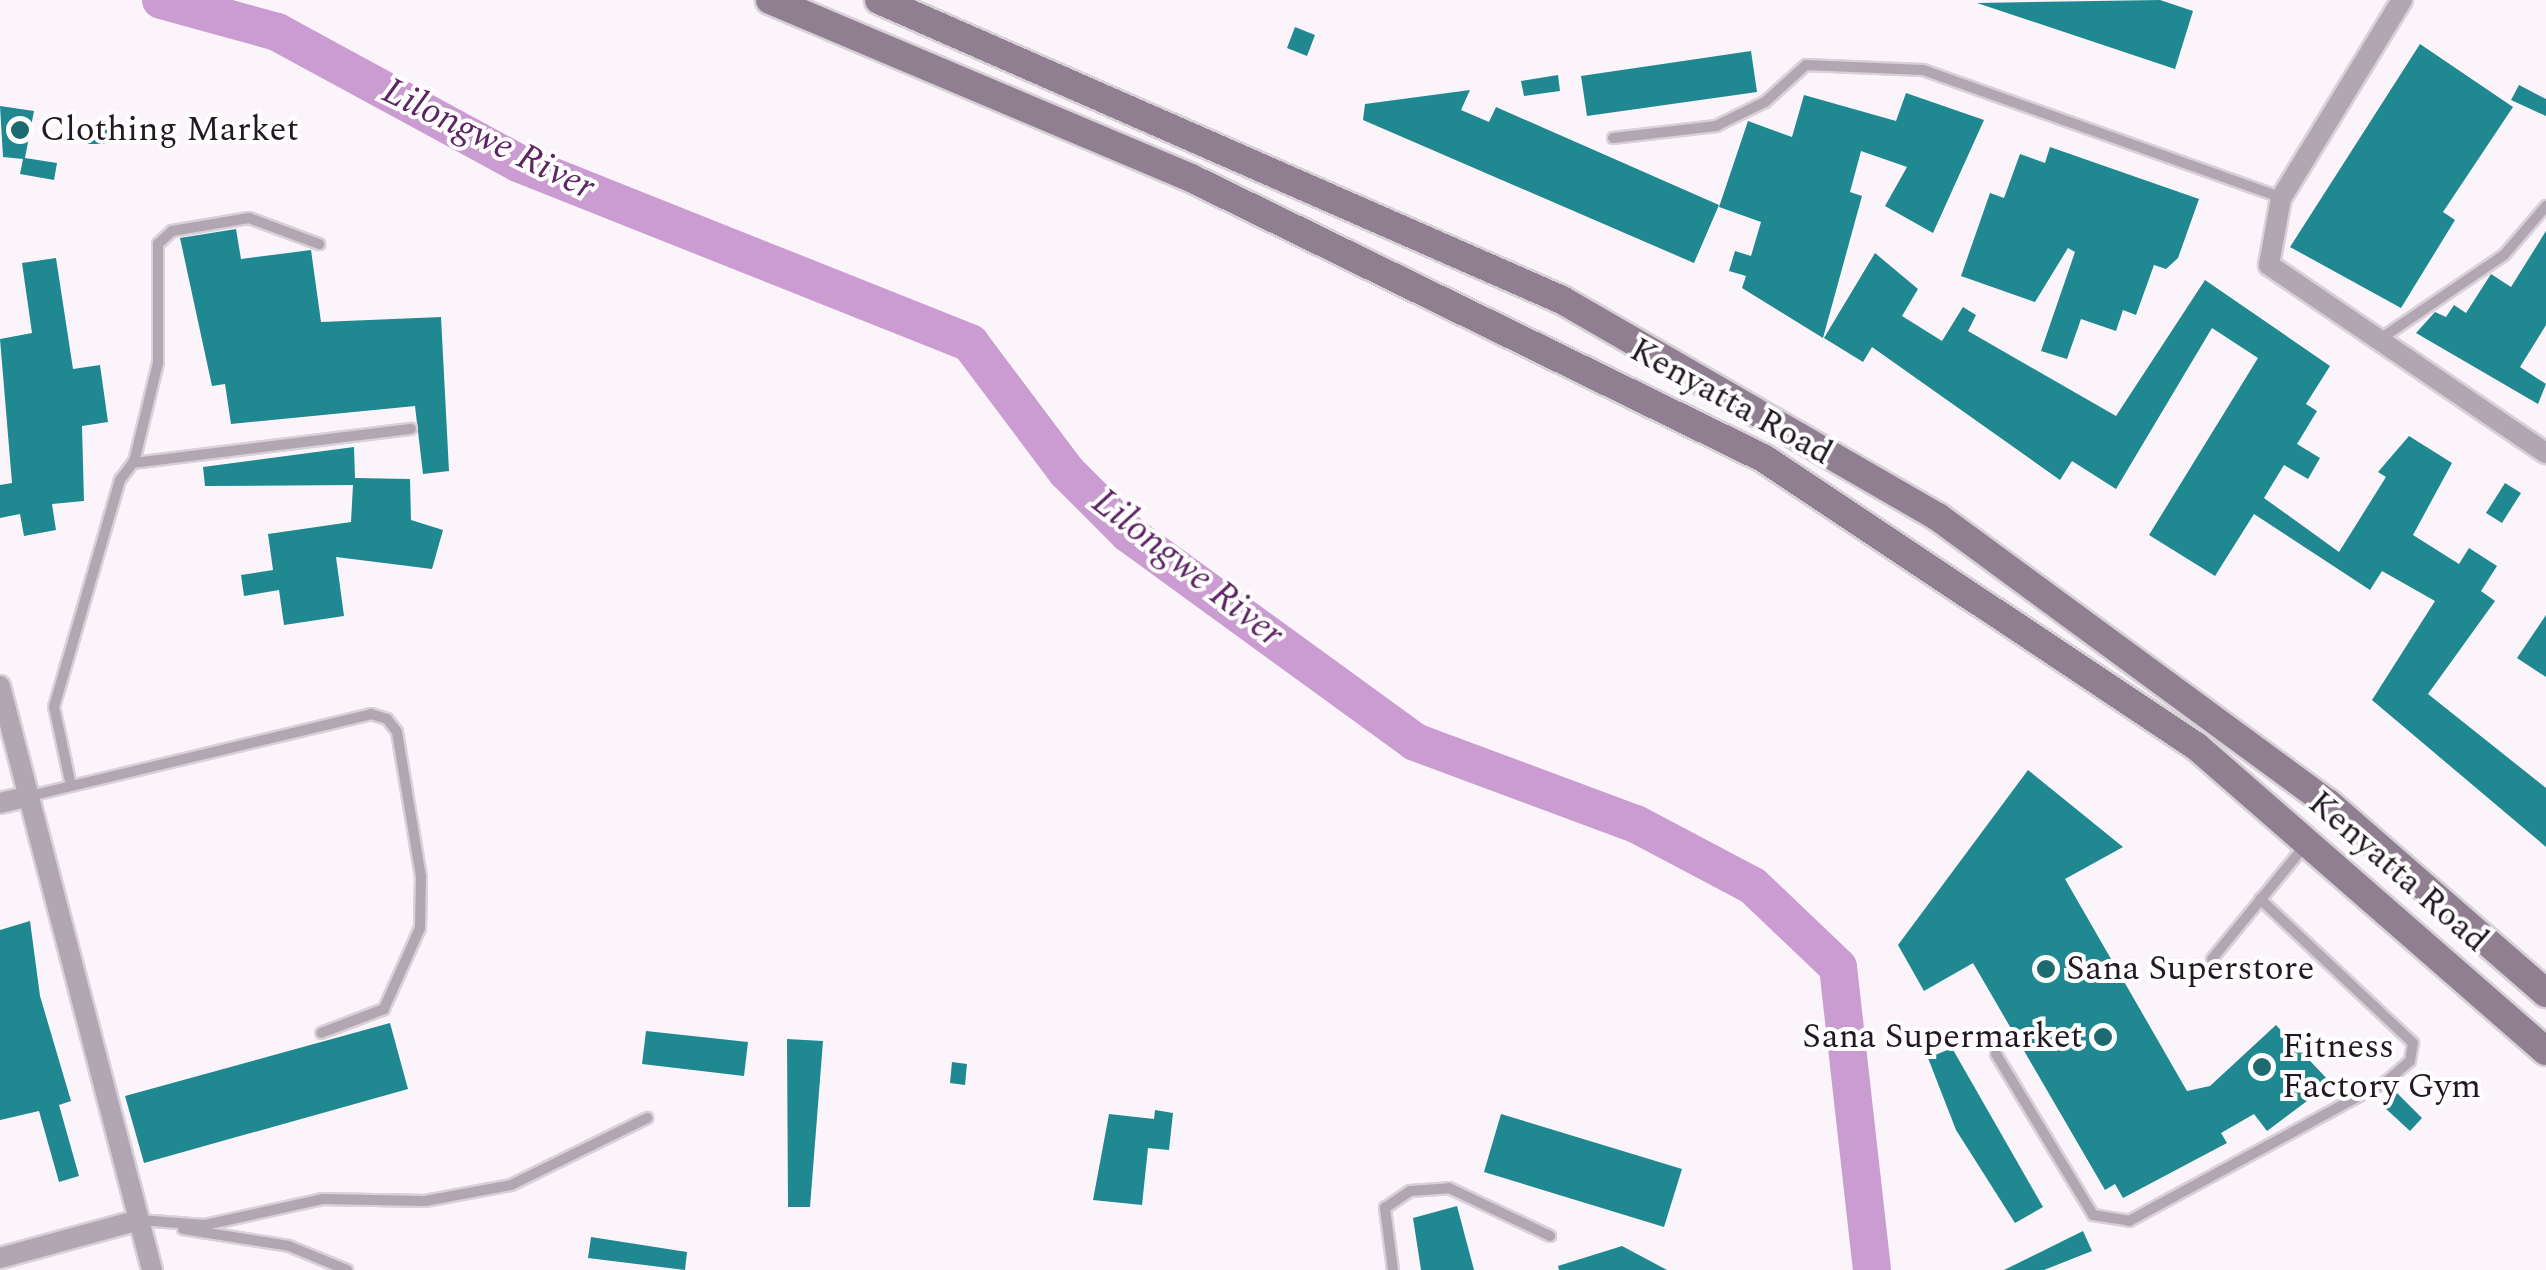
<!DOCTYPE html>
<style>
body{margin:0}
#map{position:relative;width:2546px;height:1270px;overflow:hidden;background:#fbf5fb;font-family:Spectral,serif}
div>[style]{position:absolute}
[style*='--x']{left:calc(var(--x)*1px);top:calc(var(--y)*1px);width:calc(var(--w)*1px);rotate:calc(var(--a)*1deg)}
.river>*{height:38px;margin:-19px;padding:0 19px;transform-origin:19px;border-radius:19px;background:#cb9cd1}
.building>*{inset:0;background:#1f8890}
.roads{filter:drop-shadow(2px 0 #d8d2d8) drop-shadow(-2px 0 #d8d2d8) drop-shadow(0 2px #d8d2d8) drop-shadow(0 -2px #d8d2d8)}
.lane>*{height:10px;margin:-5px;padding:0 5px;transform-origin:5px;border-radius:5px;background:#b2a6b3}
.street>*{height:20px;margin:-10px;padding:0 10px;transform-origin:10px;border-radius:10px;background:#b2a6b3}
.secondary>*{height:28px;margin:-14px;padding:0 14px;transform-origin:14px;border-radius:14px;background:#907f91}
.dots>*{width:28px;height:28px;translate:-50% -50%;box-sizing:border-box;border:5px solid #fff;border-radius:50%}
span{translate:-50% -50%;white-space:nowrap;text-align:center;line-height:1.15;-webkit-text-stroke:8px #fff;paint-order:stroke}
.poi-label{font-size:35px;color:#221923}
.left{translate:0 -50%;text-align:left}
.right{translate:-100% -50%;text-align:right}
.street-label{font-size:35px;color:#221923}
.water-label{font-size:38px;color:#5e2565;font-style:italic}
</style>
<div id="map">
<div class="river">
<i style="--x:161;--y:0;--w:120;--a:15.4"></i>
<i style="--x:277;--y:32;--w:274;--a:28.5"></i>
<i style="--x:518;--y:163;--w:487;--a:21.7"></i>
<i style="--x:970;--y:343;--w:161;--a:53.1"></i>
<i style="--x:1067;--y:472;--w:88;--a:45"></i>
<i style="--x:1129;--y:534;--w:354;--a:36"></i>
<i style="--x:1415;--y:742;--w:236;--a:20.4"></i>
<i style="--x:1636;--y:824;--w:132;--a:27.9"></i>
<i style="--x:1753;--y:886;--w:117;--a:43.6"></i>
<i style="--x:1838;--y:967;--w:305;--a:83.6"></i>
</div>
<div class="building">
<i style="clip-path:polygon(2160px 0,2193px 11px,2175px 69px,1977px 3px)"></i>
<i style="clip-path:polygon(1295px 27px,1315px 35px,1307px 56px,1287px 48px)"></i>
<i style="clip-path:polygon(2420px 44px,2513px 107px,2443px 212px,2455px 220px,2401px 308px,2290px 247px)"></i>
<i style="clip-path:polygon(1751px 51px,1757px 92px,1587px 116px,1581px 76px)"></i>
<i style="clip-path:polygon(1558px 75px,1560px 91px,1524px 96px,1521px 81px)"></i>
<i style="clip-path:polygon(2519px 85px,2546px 99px,2546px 116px,2511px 100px)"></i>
<i style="clip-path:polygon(1470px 90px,1461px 110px,1489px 122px,1496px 107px,1719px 205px,1694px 263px,1363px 120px,1365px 104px)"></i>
<i style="clip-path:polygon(1906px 93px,1984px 120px,1933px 233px,1885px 206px,1907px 167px,1861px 151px,1850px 192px,1862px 196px,1823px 338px,1742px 288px,1746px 276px,1729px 271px,1735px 251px,1751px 256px,1761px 222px,1719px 207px,1748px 121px,1792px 137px,1804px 95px,1896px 121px)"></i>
<i style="clip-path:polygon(0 106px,34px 111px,25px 158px,57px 163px,54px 180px,20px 174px,23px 159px,3px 157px)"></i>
<i style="clip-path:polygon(121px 126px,121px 144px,88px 144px,88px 127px)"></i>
<i style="clip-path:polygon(2050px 147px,2199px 199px,2178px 258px,2166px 269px,2154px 265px,2136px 315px,2123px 310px,2116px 331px,2081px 319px,2067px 359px,2041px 351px,2075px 252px,2068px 248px,2035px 302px,1961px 276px,1990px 193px,2004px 198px,2020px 154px,2045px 163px)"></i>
<i style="clip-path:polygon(236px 229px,241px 259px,311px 250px,321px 322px,441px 317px,449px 471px,423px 474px,415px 406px,231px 424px,225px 384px,212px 386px,180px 238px)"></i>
<i style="clip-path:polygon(2546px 231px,2546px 325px,2520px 367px,2546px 384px,2538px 404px,2416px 333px,2435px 312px,2446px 317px,2454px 305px,2466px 313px,2491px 274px,2511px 287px)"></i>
<i style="clip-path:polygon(1875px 253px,1918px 289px,1902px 316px,1942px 341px,1963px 307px,1976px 315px,1968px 331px,2116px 416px,2205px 280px,2330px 366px,2306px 404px,2317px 411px,2297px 444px,2320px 458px,2308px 479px,2284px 465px,2264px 498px,2339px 552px,2386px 477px,2378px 472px,2409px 436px,2452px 463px,2413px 535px,2459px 564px,2469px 548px,2497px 566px,2481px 591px,2495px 601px,2428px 694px,2546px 788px,2546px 847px,2372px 700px,2435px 601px,2382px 571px,2370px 590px,2254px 514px,2215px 576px,2149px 535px,2258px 358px,2212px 328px,2116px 489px,2072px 461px,2060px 480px,1872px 347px,1863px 362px,1824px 338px)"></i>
<i style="clip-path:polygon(56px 258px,73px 369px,100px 365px,108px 422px,82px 426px,84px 501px,52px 504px,56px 530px,24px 536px,20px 514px,0 518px,0 485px,12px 483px,0 339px,32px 333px,22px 263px)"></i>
<i style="clip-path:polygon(354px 447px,355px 478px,410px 479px,411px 520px,443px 530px,432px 569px,336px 557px,344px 616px,284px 625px,279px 590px,244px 596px,241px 575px,273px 570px,268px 534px,351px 522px,353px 485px,205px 486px,203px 467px)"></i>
<i style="clip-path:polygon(2505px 483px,2521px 493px,2502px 523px,2486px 513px)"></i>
<i style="clip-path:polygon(2546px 615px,2546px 677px,2517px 658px)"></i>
<i style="clip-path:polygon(2028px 770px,2123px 847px,2065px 879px,2187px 1091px,2210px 1086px,2276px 1025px,2331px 1083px,2267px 1131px,2254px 1114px,2221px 1133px,2227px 1143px,2123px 1198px,2115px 1184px,2105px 1190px,1973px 963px,1924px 991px,1898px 945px)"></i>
<i style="clip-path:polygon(30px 921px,40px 996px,71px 1101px,59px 1105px,79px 1176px,59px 1182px,39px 1111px,0 1120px,0 930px)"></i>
<i style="clip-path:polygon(390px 1023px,408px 1089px,144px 1163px,125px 1096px)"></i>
<i style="clip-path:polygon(646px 1031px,748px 1042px,744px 1076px,642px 1064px)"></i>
<i style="clip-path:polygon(787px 1039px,823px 1041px,810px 1207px,788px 1207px)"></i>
<i style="clip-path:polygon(1952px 1048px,2043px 1207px,2015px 1223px,1956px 1130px,1928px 1058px)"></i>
<i style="clip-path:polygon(952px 1062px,967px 1064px,965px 1085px,950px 1083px)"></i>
<i style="clip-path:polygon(2397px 1093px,2422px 1118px,2410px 1131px,2384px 1107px)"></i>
<i style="clip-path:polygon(1155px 1110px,1173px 1113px,1169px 1150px,1148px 1148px,1142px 1205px,1093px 1200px,1109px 1114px,1154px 1119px)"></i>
<i style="clip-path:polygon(1501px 1114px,1682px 1169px,1664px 1227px,1484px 1172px)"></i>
<i style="clip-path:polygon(1457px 1206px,1474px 1270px,1421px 1270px,1413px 1218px)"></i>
<i style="clip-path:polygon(2083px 1231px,2092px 1251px,2044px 1270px,2004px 1270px)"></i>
<i style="clip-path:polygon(591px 1237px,687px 1252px,685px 1270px,588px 1258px)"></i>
<i style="clip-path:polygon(1622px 1246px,1667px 1270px,1559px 1270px,1558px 1266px)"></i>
</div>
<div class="roads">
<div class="lane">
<i style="--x:1613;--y:138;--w:104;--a:-6.6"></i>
<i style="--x:1716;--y:126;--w:55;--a:-26.1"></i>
<i style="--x:1765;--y:102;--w:55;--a:-42.1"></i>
<i style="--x:1806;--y:65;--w:117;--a:2.4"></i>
<i style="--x:1923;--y:70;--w:379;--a:19.6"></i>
<i style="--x:2380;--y:339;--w:150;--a:-34.1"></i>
<i style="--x:2504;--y:255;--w:65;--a:-49.4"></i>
<i style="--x:134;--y:462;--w:102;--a:-76.4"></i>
<i style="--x:158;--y:363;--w:119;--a:-90"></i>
<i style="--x:158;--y:244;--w:19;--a:-43"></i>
<i style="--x:172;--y:231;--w:78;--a:-9.6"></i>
<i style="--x:249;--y:218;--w:75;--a:20.4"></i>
<i style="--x:71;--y:786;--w:81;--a:-102.1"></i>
<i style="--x:54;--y:707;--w:236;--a:-73.8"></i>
<i style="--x:120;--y:480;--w:21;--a:-53"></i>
<i style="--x:133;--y:463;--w:280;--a:-7"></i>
<i style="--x:30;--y:796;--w:351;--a:-13.5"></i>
<i style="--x:371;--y:714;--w:17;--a:17"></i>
<i style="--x:387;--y:719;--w:16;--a:52"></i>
<i style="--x:397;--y:732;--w:147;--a:80.6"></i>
<i style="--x:421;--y:877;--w:51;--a:91.1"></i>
<i style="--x:420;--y:928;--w:89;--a:114"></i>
<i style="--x:384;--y:1009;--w:67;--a:159.1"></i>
<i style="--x:2212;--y:959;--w:150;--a:-50.7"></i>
<i style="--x:1996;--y:1054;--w:188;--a:58.9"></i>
<i style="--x:2093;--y:1215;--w:36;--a:9"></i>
<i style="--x:2129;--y:1221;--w:294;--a:-28.5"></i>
<i style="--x:2387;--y:1081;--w:30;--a:-41"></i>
<i style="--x:2410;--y:1061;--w:18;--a:-81"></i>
<i style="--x:2413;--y:1043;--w:210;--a:-136.7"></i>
<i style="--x:139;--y:1220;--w:66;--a:4.3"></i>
<i style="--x:205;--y:1225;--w:120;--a:-12.5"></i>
<i style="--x:322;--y:1199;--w:103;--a:1.1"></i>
<i style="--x:425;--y:1201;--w:87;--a:-10.5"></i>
<i style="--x:511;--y:1185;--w:152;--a:-26.2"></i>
<i style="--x:183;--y:1229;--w:107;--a:9.1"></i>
<i style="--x:289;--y:1246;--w:63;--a:22.5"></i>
<i style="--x:1393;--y:1270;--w:63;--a:-97.4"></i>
<i style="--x:1385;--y:1208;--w:30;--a:-34"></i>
<i style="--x:1410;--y:1191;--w:39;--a:-4"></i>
<i style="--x:1449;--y:1188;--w:112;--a:25.4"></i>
</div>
<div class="street">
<i style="--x:2402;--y:0;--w:232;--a:121.4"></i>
<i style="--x:2281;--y:198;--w:68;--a:100.2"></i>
<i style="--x:2269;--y:265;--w:335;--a:34.2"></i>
<i style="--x:0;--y:686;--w:603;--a:75.41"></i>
<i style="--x:0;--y:803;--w:31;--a:-13"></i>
<i style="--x:0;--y:1258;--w:144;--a:-15.3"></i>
</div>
<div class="secondary">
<i style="--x:770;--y:0;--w:457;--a:22.9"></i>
<i style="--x:1191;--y:178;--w:637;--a:26.08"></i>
<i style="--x:1763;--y:458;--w:520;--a:33.63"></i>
<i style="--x:2196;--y:746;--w:464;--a:41.1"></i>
<i style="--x:879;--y:0;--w:746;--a:23.71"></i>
<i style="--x:1562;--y:300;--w:434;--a:30"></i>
<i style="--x:1938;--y:517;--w:484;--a:36.3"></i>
<i style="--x:2328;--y:803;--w:289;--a:41.1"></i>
</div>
</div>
<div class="dots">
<i style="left:20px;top:130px;background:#1e6a70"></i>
<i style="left:2046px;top:969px;background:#1e6a70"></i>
<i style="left:2103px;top:1037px;background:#1e6a70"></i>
<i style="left:2262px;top:1067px;background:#1e6a70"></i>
</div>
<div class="poi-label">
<span class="left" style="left:40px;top:130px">Clothing Market</span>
<span class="left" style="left:2066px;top:969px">Sana Superstore</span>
<span class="right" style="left:2083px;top:1037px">Sana Supermarket</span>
<span class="left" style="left:2282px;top:1067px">Fitness<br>Factory Gym</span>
</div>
<div class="street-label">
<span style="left:1731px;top:402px;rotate:29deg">Kenyatta Road</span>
<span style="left:2398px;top:872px;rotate:41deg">Kenyatta Road</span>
</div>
<div class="water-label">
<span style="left:488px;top:140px;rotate:26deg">Lilongwe River</span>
<span style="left:1187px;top:569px;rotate:38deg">Lilongwe River</span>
</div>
</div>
